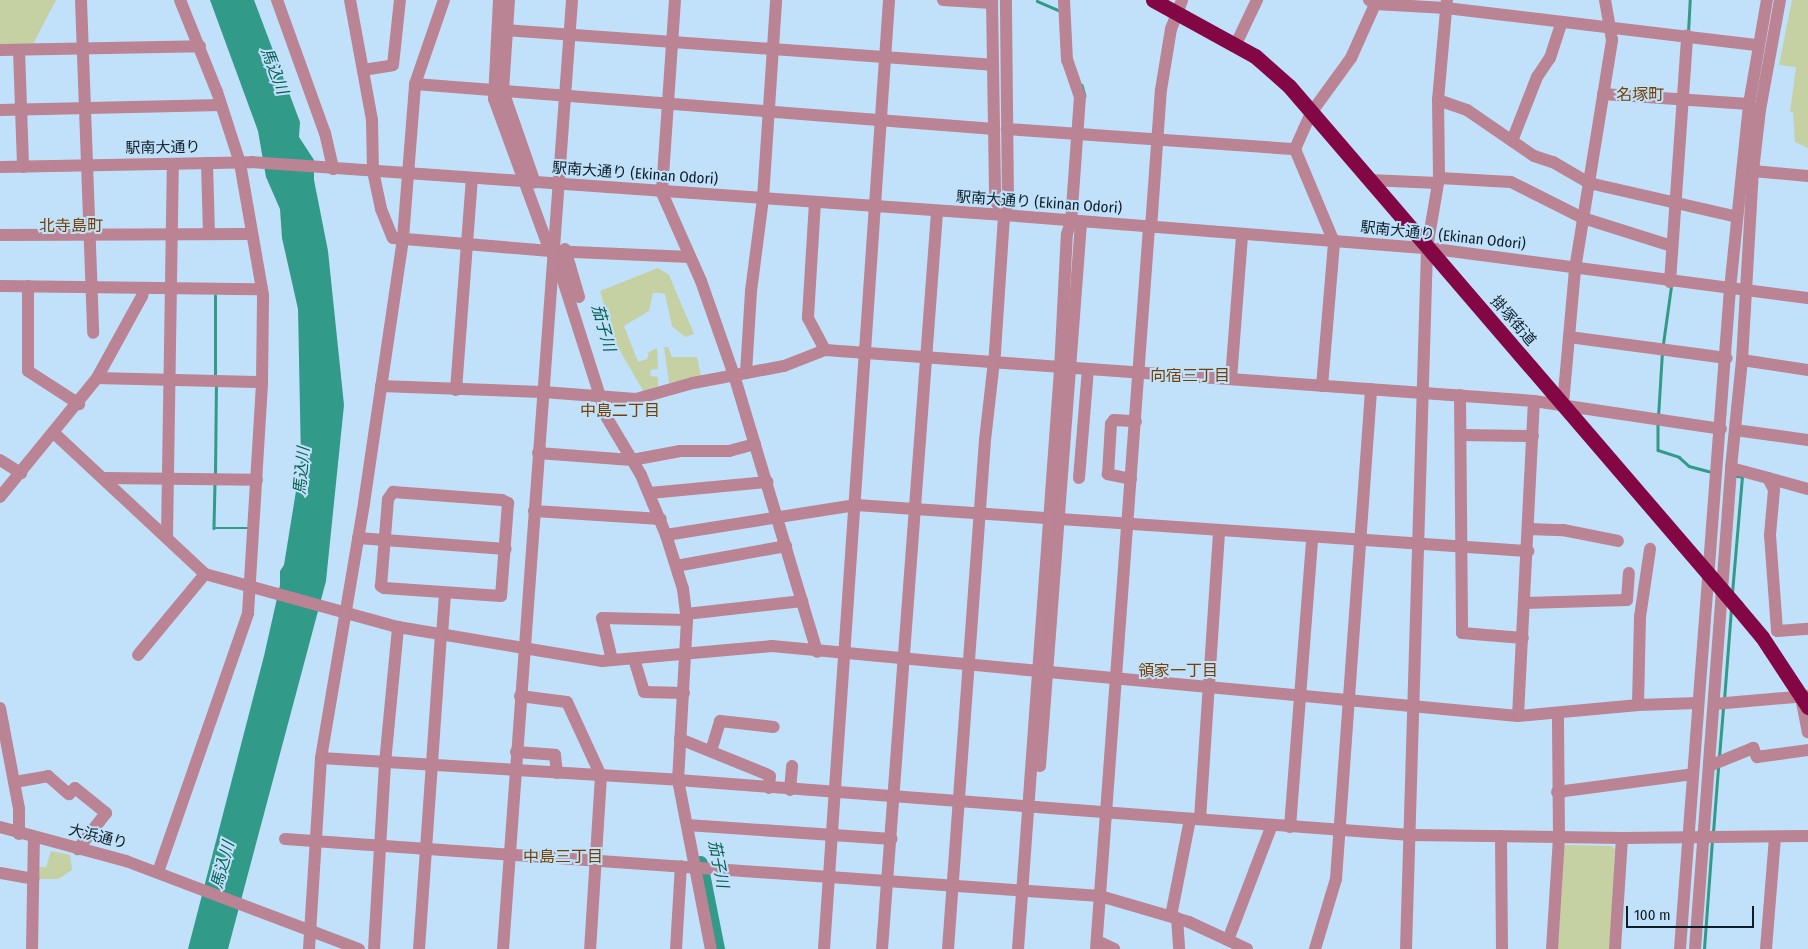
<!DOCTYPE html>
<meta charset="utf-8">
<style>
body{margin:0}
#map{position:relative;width:1808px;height:949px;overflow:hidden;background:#c0e1f9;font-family:"Fira Sans Condensed","Noto Sans JP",sans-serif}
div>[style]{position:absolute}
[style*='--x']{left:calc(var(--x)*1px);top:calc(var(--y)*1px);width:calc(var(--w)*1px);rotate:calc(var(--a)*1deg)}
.green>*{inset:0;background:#c5d0a3}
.water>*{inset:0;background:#329a88}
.stream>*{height:2.5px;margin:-1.25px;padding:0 1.25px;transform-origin:1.25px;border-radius:1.25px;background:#329a88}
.river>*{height:15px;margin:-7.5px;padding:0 7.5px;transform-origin:7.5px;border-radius:7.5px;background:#329a88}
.minor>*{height:12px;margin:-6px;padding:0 6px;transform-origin:6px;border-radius:6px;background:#ba8494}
.highway>*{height:15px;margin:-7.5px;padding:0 7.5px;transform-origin:7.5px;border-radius:7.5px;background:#830645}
span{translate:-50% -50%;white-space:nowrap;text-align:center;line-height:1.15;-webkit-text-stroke:4px #c0e1f9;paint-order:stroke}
.street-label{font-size:15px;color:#0d1c27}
.water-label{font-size:16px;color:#085e51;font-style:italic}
.neighbourhood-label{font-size:16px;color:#763f03}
.scale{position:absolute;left:1626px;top:906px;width:128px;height:22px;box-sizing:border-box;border:2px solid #0d1c27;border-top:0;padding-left:6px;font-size:15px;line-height:18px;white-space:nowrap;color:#0d1c27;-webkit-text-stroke:4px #c0e1f9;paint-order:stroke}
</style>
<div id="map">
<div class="green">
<i style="clip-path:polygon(0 0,56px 0,33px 44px,0 46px)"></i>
<i style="clip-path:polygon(1792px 0,1808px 0,1808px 148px,1795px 142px,1793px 112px,1790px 112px,1796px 67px,1779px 65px)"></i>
<i style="clip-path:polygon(658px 268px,669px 275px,694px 334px,685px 337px,672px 326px,665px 294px,661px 293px,653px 293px,649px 311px,624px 326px,638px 362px,647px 359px,649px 352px,657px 348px,658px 369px,650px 370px,651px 376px,658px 377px,658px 388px,644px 392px,616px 344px,600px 291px)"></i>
<i style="clip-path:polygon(664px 347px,668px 347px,672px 357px,697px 357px,701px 376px,669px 383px)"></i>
<i style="clip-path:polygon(1566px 845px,1612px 846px,1615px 849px,1610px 949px,1555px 949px,1562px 848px)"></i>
<i style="clip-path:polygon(51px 851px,70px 855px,72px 870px,58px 879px,38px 879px,38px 867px,46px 867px)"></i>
</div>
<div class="water">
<i style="clip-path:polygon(210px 0,254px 0,300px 122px,299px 137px,314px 160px,314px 180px,328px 251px,344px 405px,326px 581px,228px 949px,188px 949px,264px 656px,280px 585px,280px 571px,284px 565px,301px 460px,298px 309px,282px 238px,280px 209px,266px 177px,258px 131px)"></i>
</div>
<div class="stream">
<i style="--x:1037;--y:1;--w:26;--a:23"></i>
<i style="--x:1688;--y:33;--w:33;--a:-87"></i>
<i style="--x:1082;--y:85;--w:11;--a:75"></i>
<i style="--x:1663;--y:344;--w:59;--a:-82.1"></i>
<i style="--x:215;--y:377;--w:81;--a:-90"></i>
<i style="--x:1658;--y:417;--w:65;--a:-86.5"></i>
<i style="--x:1658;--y:425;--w:25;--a:90"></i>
<i style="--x:1658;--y:450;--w:22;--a:18"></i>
<i style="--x:1679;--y:457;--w:13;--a:42"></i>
<i style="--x:1689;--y:466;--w:23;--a:15"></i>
<i style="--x:215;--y:475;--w:90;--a:-89.4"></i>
<i style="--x:215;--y:483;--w:45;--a:91.3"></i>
<i style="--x:214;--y:528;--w:34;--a:0"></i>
<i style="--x:1732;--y:593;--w:116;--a:-85.1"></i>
<i style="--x:1742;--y:477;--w:8;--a:-173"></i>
<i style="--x:1724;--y:700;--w:92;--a:-85.6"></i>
<i style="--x:1719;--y:757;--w:49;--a:-85.3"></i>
<i style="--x:1713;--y:832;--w:64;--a:-85.5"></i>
<i style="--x:1704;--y:949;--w:109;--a:-85.8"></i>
</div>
<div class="river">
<i style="--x:700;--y:863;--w:88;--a:78.8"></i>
</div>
<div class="minor">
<i style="--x:81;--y:0;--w:333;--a:87.9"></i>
<i style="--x:277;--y:0;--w:141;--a:70.2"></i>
<i style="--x:325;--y:133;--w:37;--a:77"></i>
<i style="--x:350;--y:0;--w:122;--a:79.6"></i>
<i style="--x:372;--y:120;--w:51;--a:88.9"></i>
<i style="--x:373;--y:171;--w:39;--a:78"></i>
<i style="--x:381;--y:209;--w:31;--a:68"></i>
<i style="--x:393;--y:238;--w:158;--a:4.7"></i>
<i style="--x:550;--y:251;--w:140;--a:2.5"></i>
<i style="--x:499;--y:0;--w:99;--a:92.9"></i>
<i style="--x:494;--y:99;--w:162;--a:69.8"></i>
<i style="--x:509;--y:0;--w:91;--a:93.8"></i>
<i style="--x:503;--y:91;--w:97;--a:70.8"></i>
<i style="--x:675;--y:0;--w:193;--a:93.9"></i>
<i style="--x:662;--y:193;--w:96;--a:66.1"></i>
<i style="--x:701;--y:281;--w:100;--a:70.7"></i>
<i style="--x:734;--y:375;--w:289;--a:73.3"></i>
<i style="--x:943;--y:0;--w:49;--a:3.5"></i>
<i style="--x:992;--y:0;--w:200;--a:89.1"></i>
<i style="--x:995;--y:200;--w:17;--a:59"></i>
<i style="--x:1369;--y:0;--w:7;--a:34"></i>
<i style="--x:1375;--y:4;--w:71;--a:3.2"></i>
<i style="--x:1446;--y:8;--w:314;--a:6.8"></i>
<i style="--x:506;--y:30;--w:487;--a:4.1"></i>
<i style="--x:1236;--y:44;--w:49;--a:-64.5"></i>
<i style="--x:0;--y:50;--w:200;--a:-1.1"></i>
<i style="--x:19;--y:50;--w:117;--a:88"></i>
<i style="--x:363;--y:70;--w:30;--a:-9"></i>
<i style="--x:393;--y:65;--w:65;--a:-83.9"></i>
<i style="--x:415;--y:84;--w:581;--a:4.44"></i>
<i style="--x:1603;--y:94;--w:146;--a:3.9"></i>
<i style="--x:1438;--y:100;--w:31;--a:19"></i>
<i style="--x:1467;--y:110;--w:81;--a:34.5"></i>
<i style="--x:1534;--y:156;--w:20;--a:18"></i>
<i style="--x:1553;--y:162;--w:42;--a:30.3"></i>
<i style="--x:1589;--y:183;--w:152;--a:12.9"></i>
<i style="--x:0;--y:110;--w:221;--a:-1.3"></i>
<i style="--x:1007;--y:129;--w:289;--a:4"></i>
<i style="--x:1512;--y:141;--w:69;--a:-68.7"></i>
<i style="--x:1537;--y:77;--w:23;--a:-56"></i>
<i style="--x:1550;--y:58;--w:38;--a:-72"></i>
<i style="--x:207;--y:163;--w:71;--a:88.4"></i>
<i style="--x:0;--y:167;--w:252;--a:-1.1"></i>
<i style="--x:252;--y:162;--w:754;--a:4.03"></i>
<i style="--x:1004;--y:215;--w:424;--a:4.5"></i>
<i style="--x:1427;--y:248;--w:384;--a:7.5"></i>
<i style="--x:1753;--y:171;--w:55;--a:5.2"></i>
<i style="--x:1439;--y:178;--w:72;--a:3.2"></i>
<i style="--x:1511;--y:182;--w:80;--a:26.6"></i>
<i style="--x:1583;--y:218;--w:93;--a:17.5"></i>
<i style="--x:1369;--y:180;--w:69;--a:2.5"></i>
<i style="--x:815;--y:202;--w:116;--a:93.5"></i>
<i style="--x:808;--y:318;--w:36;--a:62"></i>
<i style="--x:1151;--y:228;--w:138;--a:-85.9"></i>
<i style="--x:1161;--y:90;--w:62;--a:-80.7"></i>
<i style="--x:1171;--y:29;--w:31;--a:-69"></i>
<i style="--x:0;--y:235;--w:251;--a:-0.2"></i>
<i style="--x:565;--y:249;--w:50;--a:73.7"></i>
<i style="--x:554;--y:252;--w:174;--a:72.3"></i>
<i style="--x:607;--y:418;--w:66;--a:59.2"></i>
<i style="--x:641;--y:475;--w:65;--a:67.4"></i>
<i style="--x:666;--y:535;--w:192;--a:-9"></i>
<i style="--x:856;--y:505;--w:674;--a:3.92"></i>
<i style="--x:1670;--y:282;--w:247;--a:-86"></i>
<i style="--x:0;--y:286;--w:262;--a:0.7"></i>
<i style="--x:28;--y:286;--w:85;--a:90"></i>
<i style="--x:28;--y:371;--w:61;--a:32.9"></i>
<i style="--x:1569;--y:337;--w:159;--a:7.6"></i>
<i style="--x:1742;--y:360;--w:67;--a:8.6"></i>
<i style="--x:746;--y:373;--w:82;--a:-86.5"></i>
<i style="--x:751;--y:291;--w:94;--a:-82.6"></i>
<i style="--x:763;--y:198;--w:198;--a:-86.2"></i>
<i style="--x:97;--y:378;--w:94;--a:-61.2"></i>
<i style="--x:142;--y:296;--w:8;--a:-76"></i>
<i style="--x:1231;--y:379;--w:144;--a:-85.6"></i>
<i style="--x:381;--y:386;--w:162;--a:2.1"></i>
<i style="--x:543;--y:392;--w:93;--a:4.3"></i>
<i style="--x:636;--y:399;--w:59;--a:-15.7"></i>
<i style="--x:693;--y:383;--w:93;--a:-10.6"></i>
<i style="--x:784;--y:366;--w:44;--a:-21.3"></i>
<i style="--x:825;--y:350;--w:711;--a:4.11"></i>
<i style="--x:1534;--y:401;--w:189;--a:8.5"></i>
<i style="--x:1322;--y:386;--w:144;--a:-85.2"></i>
<i style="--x:1334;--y:242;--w:101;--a:-112.8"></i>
<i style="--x:1295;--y:149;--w:39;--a:-66"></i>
<i style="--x:1311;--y:113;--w:68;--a:-54"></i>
<i style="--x:1351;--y:58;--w:64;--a:-65.9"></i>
<i style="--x:456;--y:390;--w:212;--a:-85.7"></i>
<i style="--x:1460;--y:395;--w:238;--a:89.5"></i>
<i style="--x:1462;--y:633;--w:61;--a:4.7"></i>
<i style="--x:1563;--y:404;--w:136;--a:-84.9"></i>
<i style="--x:1575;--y:269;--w:232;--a:-80.8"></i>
<i style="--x:1612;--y:40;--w:41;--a:-99.9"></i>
<i style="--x:1735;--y:430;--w:74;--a:7.8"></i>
<i style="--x:55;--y:434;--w:205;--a:43"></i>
<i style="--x:205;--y:574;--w:105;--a:129.6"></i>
<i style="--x:1461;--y:435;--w:72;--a:0.8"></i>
<i style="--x:538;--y:453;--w:94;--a:4.3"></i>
<i style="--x:632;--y:460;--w:49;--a:-10.6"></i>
<i style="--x:680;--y:451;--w:49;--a:0"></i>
<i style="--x:729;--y:451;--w:27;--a:-15"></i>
<i style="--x:0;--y:460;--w:25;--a:32"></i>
<i style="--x:1731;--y:468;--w:38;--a:15"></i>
<i style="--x:1768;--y:478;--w:13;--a:63"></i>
<i style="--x:1774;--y:490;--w:45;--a:95.1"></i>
<i style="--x:1770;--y:535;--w:96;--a:85.8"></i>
<i style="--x:1777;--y:631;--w:31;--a:-4"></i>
<i style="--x:104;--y:478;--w:153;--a:0.7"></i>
<i style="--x:1079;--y:478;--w:109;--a:-85.3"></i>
<i style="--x:1768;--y:478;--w:41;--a:15.4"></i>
<i style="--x:1131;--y:479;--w:24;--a:-168"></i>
<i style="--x:1108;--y:474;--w:50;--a:-86.6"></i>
<i style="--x:1111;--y:424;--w:5;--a:-53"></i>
<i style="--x:1114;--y:420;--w:22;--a:3"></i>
<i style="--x:393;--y:492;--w:109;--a:4.2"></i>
<i style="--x:502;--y:500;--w:7;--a:27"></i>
<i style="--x:508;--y:503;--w:93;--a:94.3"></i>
<i style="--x:501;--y:596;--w:117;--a:-176.1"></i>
<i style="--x:384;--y:588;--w:4;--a:-146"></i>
<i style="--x:381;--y:586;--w:87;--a:-85.4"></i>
<i style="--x:388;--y:499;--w:9;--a:-54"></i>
<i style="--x:650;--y:493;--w:118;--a:-5.4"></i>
<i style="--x:0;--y:497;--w:154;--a:-50.8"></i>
<i style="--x:97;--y:378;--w:165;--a:1.4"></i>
<i style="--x:534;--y:511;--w:127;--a:3.6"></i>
<i style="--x:1529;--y:529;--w:34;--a:2"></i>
<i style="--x:1563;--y:530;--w:56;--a:11.3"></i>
<i style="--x:666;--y:535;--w:57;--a:72.5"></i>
<i style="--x:683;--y:589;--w:31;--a:83"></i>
<i style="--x:687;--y:620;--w:160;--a:93.2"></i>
<i style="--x:678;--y:780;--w:172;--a:79"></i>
<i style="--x:167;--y:537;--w:373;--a:-89.1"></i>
<i style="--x:358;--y:538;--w:148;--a:4.3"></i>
<i style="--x:676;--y:566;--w:112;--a:-10.3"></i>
<i style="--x:205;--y:574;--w:200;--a:15.4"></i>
<i style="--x:398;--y:627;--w:207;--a:9.5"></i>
<i style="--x:602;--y:661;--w:171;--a:-5"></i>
<i style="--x:772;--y:646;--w:749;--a:5.36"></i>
<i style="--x:1518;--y:716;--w:121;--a:-5.2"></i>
<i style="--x:1638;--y:705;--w:60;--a:-1.9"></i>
<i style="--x:1525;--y:603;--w:102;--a:-1.7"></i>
<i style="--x:1627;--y:600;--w:27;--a:-86"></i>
<i style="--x:686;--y:614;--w:117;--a:-6.4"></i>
<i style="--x:442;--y:635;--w:41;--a:-85.8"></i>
<i style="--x:634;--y:659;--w:34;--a:73"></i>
<i style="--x:644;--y:692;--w:40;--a:1.4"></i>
<i style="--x:612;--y:660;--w:43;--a:-103.4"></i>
<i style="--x:602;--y:618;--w:85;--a:1.3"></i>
<i style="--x:520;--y:696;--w:47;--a:7.3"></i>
<i style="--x:567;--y:702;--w:81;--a:65.3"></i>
<i style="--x:601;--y:776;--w:173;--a:93.6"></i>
<i style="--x:1801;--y:697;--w:36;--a:79"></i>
<i style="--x:1714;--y:704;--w:94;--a:-4.9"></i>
<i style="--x:1638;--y:705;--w:88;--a:-88.7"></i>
<i style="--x:1640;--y:617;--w:69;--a:-81.6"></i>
<i style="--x:0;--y:708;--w:103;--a:79.3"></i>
<i style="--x:19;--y:809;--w:25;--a:90"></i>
<i style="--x:1518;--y:716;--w:315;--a:-87.1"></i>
<i style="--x:680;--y:739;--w:93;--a:22.1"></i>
<i style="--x:766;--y:774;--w:4;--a:27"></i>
<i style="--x:770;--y:776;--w:12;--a:95"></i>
<i style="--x:711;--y:751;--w:31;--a:-73"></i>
<i style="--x:720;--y:721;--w:54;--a:6.3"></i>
<i style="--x:516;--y:752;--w:39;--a:4"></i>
<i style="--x:555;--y:755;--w:18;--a:84"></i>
<i style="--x:321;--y:758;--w:358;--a:3.5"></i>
<i style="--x:678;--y:780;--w:734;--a:4.3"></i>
<i style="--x:1410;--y:835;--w:212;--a:0.8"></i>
<i style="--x:1622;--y:838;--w:186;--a:-0.6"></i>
<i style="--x:1040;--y:766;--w:545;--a:-85.68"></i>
<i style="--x:1709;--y:766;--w:48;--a:-22.2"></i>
<i style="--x:1753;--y:748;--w:10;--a:66"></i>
<i style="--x:1757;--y:757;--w:51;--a:-7.8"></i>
<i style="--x:15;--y:782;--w:34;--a:-10"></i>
<i style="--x:48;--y:776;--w:28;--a:41"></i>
<i style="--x:69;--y:794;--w:8;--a:-45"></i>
<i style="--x:75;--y:788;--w:40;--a:39"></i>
<i style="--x:106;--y:813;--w:46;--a:127.9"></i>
<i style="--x:790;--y:790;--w:24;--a:-85"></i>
<i style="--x:1557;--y:792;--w:137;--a:-7.5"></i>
<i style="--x:1200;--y:819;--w:288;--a:-86.2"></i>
<i style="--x:687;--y:825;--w:205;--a:3.9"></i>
<i style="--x:0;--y:827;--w:131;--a:15.1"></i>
<i style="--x:126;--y:861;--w:249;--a:20.7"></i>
<i style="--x:1290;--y:827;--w:289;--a:-85.6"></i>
<i style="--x:1501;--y:836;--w:113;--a:89.5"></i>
<i style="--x:285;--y:839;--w:817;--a:4"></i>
<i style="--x:1100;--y:896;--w:93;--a:16.3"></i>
<i style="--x:1189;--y:922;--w:64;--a:25"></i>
<i style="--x:158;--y:872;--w:274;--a:-70.8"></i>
<i style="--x:248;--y:613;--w:231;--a:-86.5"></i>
<i style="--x:262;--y:382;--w:87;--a:-89.3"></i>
<i style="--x:263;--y:295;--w:134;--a:-99.9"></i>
<i style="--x:240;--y:163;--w:75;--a:-107.9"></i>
<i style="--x:217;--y:92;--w:99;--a:-111.9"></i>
<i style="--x:0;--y:873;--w:34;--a:10"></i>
<i style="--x:1171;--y:916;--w:99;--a:-78.9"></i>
<i style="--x:1177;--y:918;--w:31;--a:86"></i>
<i style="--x:1228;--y:940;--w:123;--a:-69.1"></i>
<i style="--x:1097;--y:941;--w:19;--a:25"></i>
<i style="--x:32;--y:949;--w:111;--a:-89"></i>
<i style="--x:309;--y:949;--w:191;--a:-86.4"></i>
<i style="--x:321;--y:758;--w:259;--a:-80.4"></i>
<i style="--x:364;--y:503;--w:268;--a:-81.6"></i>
<i style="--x:403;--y:238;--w:154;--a:-85.5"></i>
<i style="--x:415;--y:84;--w:89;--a:-71"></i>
<i style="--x:374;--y:949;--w:186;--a:-86.6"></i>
<i style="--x:385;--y:763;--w:137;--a:-84.5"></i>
<i style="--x:419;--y:949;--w:315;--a:-86"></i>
<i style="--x:503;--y:949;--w:952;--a:-85.84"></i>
<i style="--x:676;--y:949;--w:83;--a:-86.6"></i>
<i style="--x:824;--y:949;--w:951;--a:-86.08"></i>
<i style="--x:882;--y:949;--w:739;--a:-85.73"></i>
<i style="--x:948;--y:949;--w:510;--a:-85.84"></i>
<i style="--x:985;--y:440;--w:89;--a:-83.5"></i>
<i style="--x:995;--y:352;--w:137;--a:-86.2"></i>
<i style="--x:1004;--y:215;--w:14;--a:-73"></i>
<i style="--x:1008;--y:202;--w:202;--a:-90.6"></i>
<i style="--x:1018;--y:949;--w:581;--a:-85.85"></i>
<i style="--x:1060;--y:370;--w:136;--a:-87.1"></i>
<i style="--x:1067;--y:234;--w:13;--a:-72"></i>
<i style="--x:1071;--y:222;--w:125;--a:-85.9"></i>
<i style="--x:1080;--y:97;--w:39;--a:-109"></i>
<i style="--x:1067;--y:60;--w:60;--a:-92.9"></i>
<i style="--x:1096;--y:949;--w:723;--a:-85.8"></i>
<i style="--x:1315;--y:949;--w:73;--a:-73.3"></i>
<i style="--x:1336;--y:879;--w:491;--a:-85.9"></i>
<i style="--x:1406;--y:949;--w:701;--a:-88.28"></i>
<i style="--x:1427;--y:248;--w:71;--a:-80.3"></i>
<i style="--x:1439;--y:178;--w:78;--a:-90.7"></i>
<i style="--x:1438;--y:100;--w:100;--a:-84.9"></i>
<i style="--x:1552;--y:949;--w:112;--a:-86.4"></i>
<i style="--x:1559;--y:837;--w:124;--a:-90.5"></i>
<i style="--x:1615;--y:949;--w:111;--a:-86.4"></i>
<i style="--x:1680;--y:949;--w:662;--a:-85.67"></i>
<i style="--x:1730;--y:289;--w:186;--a:-84.1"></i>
<i style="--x:1749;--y:104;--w:106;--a:-80.2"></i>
<i style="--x:1695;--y:949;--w:482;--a:-85.7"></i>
<i style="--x:1731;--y:468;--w:109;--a:-84.2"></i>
<i style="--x:1742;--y:360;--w:189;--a:-86.7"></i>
<i style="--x:1753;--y:171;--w:61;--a:-83.5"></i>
<i style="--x:1760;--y:110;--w:112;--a:-79.7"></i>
<i style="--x:1766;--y:949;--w:112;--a:-85.4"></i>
</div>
<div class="highway">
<i style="--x:1153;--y:0;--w:116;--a:28.8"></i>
<i style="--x:1255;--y:56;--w:45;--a:41.4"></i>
<i style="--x:1289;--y:86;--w:686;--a:49.32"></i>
<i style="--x:1736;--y:606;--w:40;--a:50"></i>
<i style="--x:1762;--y:637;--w:84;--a:56.7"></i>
</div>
<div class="street-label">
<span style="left:163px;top:148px;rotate:-1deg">駅南大通り</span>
<span style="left:635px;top:174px;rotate:4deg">駅南大通り (Ekinan Odori)</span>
<span style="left:1039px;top:203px;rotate:4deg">駅南大通り (Ekinan Odori)</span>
<span style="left:1443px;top:236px;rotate:6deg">駅南大通り (Ekinan Odori)</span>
<span style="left:1513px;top:321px;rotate:49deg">掛塚街道</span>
<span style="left:98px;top:837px;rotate:14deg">大浜通り</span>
</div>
<div class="water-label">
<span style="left:274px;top:71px;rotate:69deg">馬込川</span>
<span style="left:603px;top:328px;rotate:74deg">茄子川</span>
<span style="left:302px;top:471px;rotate:-85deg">馬込川</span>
<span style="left:718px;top:864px;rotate:79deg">茄子川</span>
<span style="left:223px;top:865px;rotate:-75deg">馬込川</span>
</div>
<div class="neighbourhood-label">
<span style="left:1640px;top:95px">名塚町</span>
<span style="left:71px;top:226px">北寺島町</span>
<span style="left:1190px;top:376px">向宿三丁目</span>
<span style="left:620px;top:411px">中島二丁目</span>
<span style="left:1178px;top:671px">領家一丁目</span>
<span style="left:563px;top:857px">中島三丁目</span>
</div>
<div class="scale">100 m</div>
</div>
